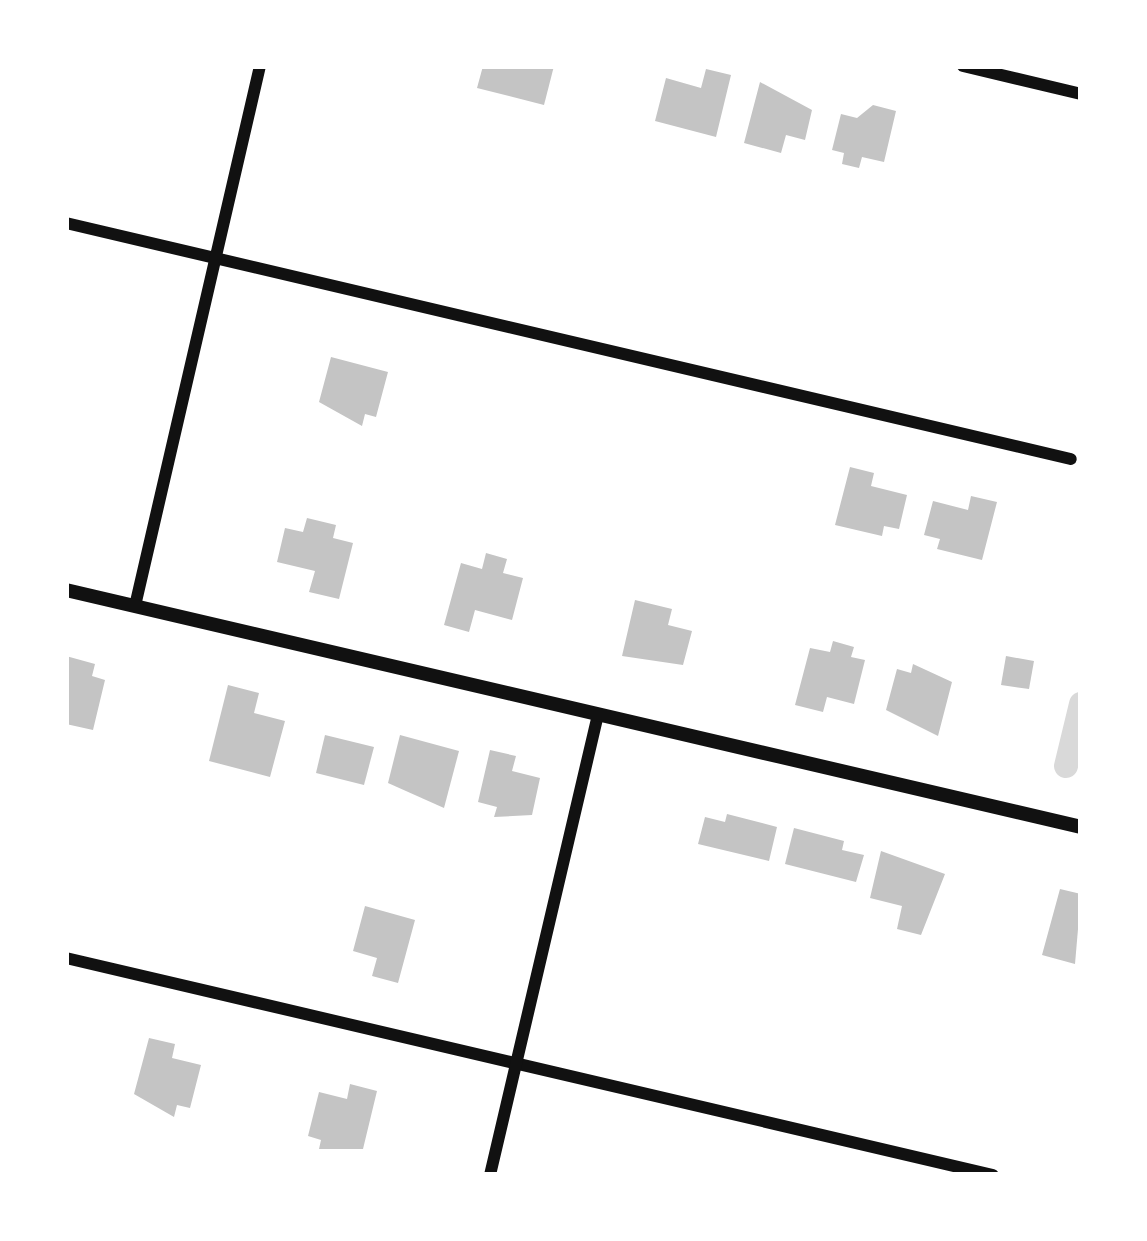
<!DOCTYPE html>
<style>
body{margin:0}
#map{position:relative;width:1147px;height:1241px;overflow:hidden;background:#fff;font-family:"Alegreya Sans",sans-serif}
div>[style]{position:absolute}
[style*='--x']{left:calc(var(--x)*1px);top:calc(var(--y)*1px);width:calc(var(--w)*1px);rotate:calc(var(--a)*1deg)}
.canal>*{height:24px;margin:-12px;padding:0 12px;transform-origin:12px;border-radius:12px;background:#d9d9d9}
.building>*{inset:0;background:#c4c4c4}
.minor>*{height:12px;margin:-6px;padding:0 6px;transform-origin:6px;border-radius:6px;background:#111}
.tertiary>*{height:14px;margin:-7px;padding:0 7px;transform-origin:7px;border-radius:7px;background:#111}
span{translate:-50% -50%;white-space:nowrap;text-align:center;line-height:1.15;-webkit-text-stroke:9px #fff;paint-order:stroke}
.frame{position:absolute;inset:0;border:69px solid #fff;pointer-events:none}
</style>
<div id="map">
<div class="canal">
<i style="--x:1066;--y:766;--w:64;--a:-76.4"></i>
</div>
<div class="building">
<i style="clip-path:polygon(483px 66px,554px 66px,544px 105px,477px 88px)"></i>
<i style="clip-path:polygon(706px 69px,731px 75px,716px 137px,655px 121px,666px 78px,701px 88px)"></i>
<i style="clip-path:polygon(760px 82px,812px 110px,805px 140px,786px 135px,781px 153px,744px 143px)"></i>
<i style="clip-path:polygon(873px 105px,896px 111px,884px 162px,862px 157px,859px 168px,842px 164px,844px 153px,832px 150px,841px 114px,857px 118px)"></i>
<i style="clip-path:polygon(331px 357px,388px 372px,376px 417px,365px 414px,362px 426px,319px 402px)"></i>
<i style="clip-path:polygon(850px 467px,874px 473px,871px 486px,907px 495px,899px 529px,884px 526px,882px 536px,835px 525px)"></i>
<i style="clip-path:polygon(971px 496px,997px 502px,982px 560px,937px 549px,940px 539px,924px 535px,933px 501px,968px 510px)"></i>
<i style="clip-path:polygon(307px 518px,336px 525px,333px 538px,353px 543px,339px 599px,309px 592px,315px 571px,277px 562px,285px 528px,303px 532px)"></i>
<i style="clip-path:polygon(486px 553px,507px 559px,503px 573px,523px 578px,512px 620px,475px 610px,469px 632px,444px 625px,461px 563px,482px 569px)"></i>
<i style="clip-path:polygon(635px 600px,672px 609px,668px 625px,692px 631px,683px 665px,622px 656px)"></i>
<i style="clip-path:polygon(833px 641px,854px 647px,851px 657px,865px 660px,854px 704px,827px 697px,823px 712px,795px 705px,810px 648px,830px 652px)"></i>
<i style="clip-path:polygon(66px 656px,95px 664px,92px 676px,105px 680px,93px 730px,66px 724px)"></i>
<i style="clip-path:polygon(1006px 656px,1034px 661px,1029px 689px,1001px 685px)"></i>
<i style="clip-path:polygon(913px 664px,952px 682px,938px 736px,886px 710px,897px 669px,911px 673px)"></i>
<i style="clip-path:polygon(228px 685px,259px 693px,254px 713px,285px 721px,270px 777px,209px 761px)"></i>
<i style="clip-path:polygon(325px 735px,374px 747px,364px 785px,316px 773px)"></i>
<i style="clip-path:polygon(400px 735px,459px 751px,444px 808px,388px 783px)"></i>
<i style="clip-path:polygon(490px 750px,516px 756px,512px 771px,540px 778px,532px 815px,494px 817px,497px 807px,478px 802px)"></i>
<i style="clip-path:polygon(727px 814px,777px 827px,769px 861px,698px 844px,705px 817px,725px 822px)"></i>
<i style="clip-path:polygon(794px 828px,844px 841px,842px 850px,864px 855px,856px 882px,785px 864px)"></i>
<i style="clip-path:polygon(881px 851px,945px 874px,921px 935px,897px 929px,902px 906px,870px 898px)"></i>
<i style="clip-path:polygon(1060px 889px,1081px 894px,1075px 964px,1042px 955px)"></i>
<i style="clip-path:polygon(365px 906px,415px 920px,398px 983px,372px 976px,377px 958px,353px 951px)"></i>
<i style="clip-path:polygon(149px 1038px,175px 1044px,172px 1058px,201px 1065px,190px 1108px,177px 1105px,174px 1117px,134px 1094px)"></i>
<i style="clip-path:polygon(350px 1084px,377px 1091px,363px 1149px,319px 1149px,321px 1140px,308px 1136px,319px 1092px,347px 1099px)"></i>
</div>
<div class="minor">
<i style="--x:963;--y:66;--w:121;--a:13.3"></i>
<i style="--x:66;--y:223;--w:1032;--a:13.22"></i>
<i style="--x:135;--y:606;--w:554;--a:-76.97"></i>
<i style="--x:66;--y:958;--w:952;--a:13.18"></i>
<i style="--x:490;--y:1175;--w:473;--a:-76.8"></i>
</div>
<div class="tertiary">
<i style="--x:66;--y:590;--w:1042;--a:13.14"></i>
</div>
<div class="frame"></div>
</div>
